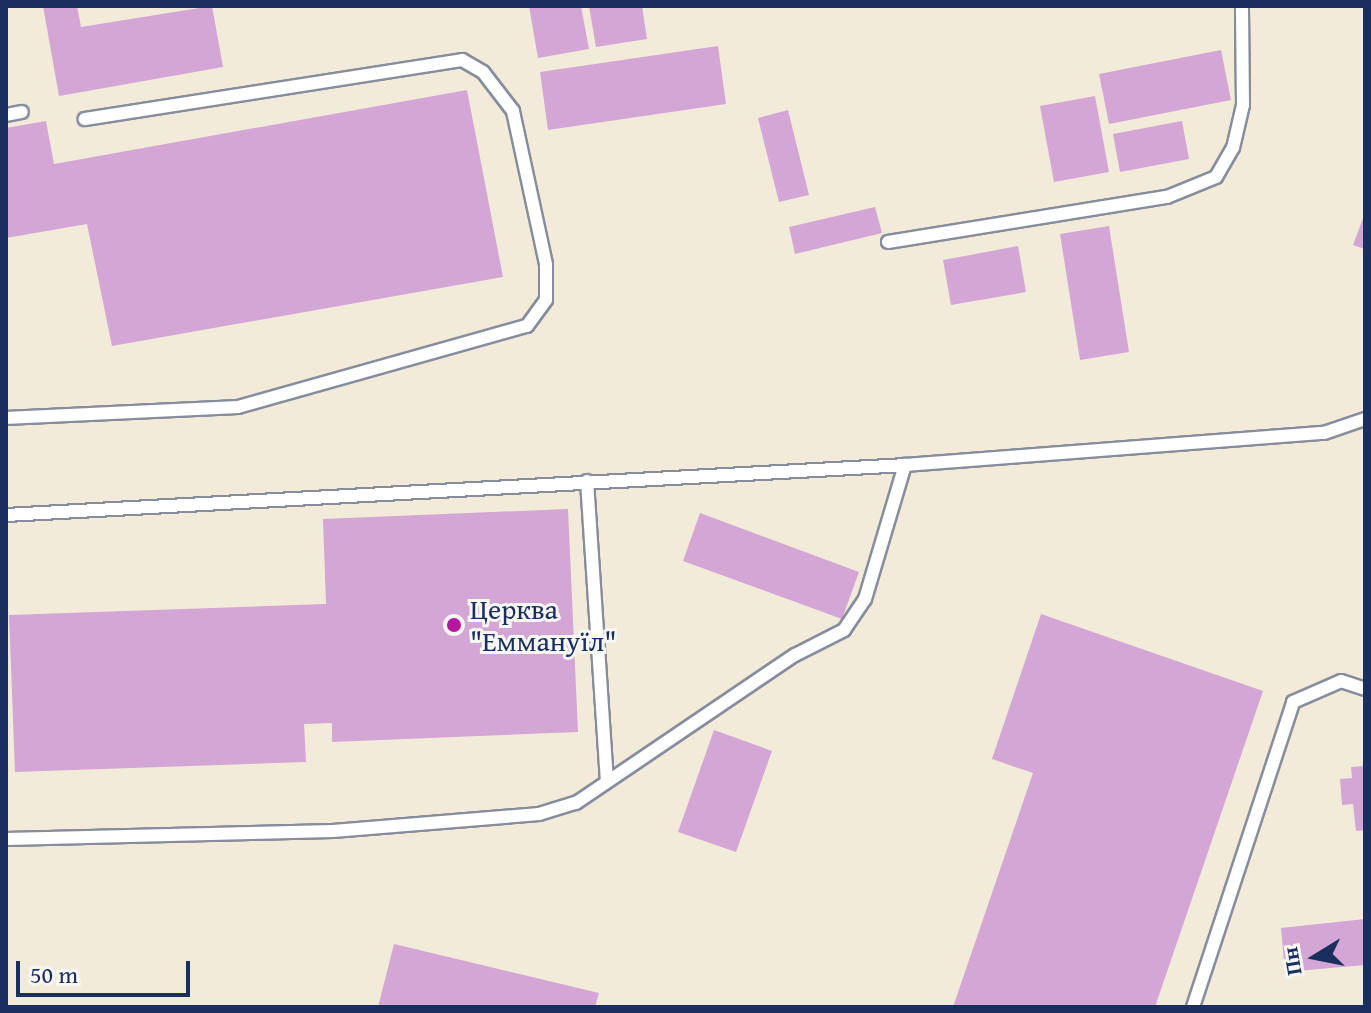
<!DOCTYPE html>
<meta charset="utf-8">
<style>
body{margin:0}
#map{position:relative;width:1371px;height:1013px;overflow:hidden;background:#f3ebda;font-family:"Gentium Book Plus",serif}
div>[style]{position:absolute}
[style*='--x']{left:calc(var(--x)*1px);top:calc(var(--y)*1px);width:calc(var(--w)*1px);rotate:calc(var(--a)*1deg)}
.building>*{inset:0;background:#d3a6d5}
.roads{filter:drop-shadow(2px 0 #878d9c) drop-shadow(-2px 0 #878d9c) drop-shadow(0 2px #878d9c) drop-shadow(0 -2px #878d9c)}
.service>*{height:12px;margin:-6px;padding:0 6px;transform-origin:6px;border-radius:6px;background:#fff}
.dots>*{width:22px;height:22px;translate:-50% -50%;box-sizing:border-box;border:4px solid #f6f6f2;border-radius:50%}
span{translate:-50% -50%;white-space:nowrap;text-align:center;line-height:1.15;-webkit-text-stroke:6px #f6f6f2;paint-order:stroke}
.poi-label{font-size:28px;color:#1b2f5e}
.left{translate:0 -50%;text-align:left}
.frame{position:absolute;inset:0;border:8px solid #1b2f5e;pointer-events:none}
.north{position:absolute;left:1275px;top:917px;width:80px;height:80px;-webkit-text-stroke:6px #f6f6f2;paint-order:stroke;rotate:260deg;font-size:22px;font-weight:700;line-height:32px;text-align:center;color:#1b2f5e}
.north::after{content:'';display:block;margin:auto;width:28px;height:36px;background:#1b2f5e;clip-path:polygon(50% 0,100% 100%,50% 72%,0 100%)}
.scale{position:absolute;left:16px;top:961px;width:174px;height:36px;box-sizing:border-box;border:4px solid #1b2f5e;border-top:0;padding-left:10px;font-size:24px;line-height:28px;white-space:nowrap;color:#1b2f5e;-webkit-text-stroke:6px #f6f6f2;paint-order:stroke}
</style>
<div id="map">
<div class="building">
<i style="clip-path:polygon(43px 6px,77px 6px,81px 27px,212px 6px,223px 67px,59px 96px)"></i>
<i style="clip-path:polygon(529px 6px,581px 6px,589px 49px,538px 58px)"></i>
<i style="clip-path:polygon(589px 6px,642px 6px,647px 39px,596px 47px)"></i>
<i style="clip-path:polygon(718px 46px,726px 104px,548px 130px,540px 72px)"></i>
<i style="clip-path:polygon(1221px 50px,1231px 100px,1109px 124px,1099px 74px)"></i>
<i style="clip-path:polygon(467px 90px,503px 277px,112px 346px,87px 224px,6px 238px,6px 128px,46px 121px,54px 164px)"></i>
<i style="clip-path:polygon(1095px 96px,1109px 172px,1054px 182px,1040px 106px)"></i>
<i style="clip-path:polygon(788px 110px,809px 195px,779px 202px,758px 118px)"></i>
<i style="clip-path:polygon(1182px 121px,1189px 159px,1120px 172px,1113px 134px)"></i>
<i style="clip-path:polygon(875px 207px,882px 233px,795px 254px,789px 227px)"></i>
<i style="clip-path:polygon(1365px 213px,1365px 249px,1353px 245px)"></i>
<i style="clip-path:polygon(1109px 226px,1129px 352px,1080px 360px,1060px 234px)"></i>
<i style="clip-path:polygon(1018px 246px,1026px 292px,951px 305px,943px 260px)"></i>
<i style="clip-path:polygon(568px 509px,578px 732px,332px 742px,332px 723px,304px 724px,306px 762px,15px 772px,9px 615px,326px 604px,323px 519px)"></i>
<i style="clip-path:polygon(700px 513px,859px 572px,842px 619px,683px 561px)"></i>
<i style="clip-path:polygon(1041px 614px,1263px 691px,1155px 1007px,953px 1007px,1033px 773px,992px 759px)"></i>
<i style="clip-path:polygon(714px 730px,772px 751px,736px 852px,678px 832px)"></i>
<i style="clip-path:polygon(1365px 766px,1365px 830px,1356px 831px,1353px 804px,1342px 805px,1340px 779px,1352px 778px,1351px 767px)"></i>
<i style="clip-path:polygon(1365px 919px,1365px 965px,1285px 972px,1281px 928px)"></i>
<i style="clip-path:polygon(394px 944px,599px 993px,595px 1007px,378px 1007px)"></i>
</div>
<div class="roads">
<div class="service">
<i style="--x:6;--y:115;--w:16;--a:-11"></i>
<i style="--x:888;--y:242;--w:283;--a:-9.2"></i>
<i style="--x:1167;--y:197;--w:53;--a:-22.2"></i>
<i style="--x:1216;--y:177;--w:34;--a:-60"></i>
<i style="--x:1233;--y:148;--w:44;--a:-76.9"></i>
<i style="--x:1243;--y:105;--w:99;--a:-90.6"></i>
<i style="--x:6;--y:418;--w:232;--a:-2.7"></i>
<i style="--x:238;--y:407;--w:300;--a:-15.7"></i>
<i style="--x:527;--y:326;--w:32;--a:-54"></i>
<i style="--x:546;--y:300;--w:36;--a:-90"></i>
<i style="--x:546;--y:264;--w:157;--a:-102.2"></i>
<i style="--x:513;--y:111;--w:49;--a:-127.6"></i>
<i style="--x:483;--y:72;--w:24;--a:-150"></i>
<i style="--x:462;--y:60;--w:382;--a:171.1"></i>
<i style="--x:587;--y:481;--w:299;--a:86.2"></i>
<i style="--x:6;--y:515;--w:900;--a:-3.18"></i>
<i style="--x:905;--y:465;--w:420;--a:-4.4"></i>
<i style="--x:1324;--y:433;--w:43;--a:-18.9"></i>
<i style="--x:6;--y:839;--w:327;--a:-1.4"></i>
<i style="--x:333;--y:831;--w:207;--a:-4.7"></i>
<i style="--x:539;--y:814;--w:39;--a:-17"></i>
<i style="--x:576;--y:803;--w:264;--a:-34.1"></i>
<i style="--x:795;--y:655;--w:55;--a:-27"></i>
<i style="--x:844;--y:630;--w:37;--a:-56"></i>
<i style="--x:865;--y:599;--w:140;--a:-73.4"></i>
<i style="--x:1193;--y:1007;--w:321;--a:-71.8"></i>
<i style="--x:1293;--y:702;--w:52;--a:-23.6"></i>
<i style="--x:1341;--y:681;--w:25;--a:18"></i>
</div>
</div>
<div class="dots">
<i style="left:454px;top:625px;background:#b5179e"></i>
</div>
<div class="poi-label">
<span class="left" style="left:470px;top:625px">Церква<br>"Еммануїл"</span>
</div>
<div class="frame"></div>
<div class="north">Пн</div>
<div class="scale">50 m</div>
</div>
